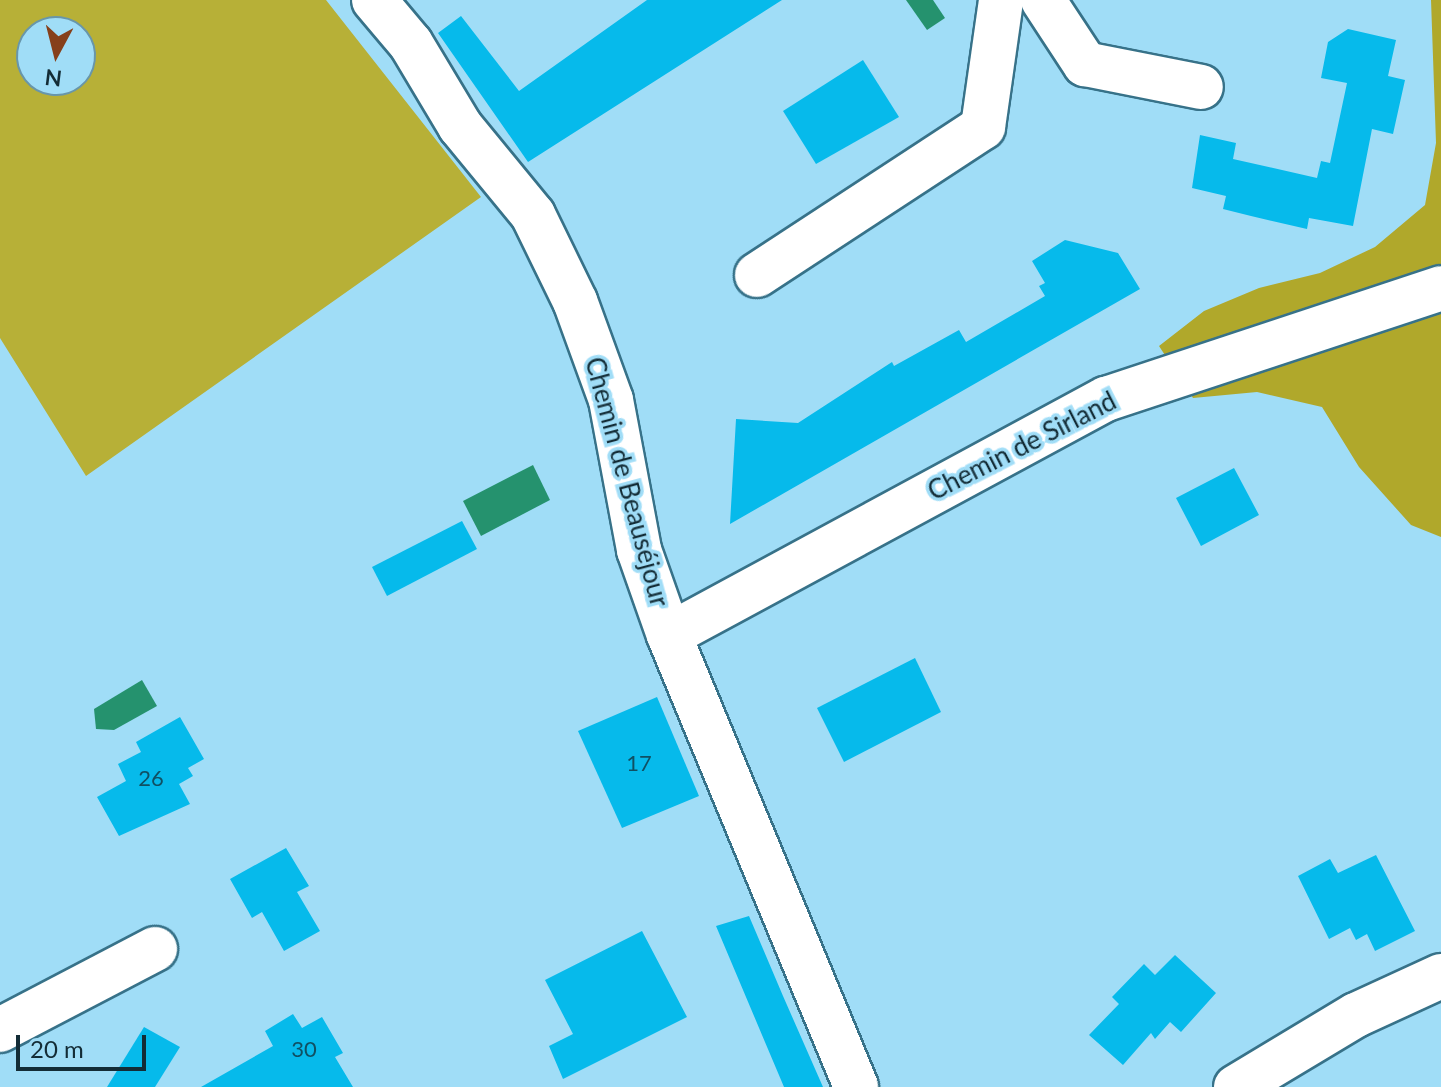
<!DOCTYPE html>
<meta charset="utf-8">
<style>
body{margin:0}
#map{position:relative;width:1441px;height:1087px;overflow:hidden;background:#a0ddf7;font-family:Lato,sans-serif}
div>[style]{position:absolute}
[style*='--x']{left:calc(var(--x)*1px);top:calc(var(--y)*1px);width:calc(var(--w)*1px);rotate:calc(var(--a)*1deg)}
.green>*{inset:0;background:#b7b037}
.forest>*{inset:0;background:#b0a82b}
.water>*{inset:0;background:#25926e}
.building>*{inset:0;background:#06baeb}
.roads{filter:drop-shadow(2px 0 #377289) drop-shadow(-2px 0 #377289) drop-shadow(0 2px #377289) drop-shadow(0 -2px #377289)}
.minor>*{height:44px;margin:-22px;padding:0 22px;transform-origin:22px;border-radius:22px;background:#fff}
.tertiary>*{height:44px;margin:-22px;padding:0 22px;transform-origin:22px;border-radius:22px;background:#fff}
span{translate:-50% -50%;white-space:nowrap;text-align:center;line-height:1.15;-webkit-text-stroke:7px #a0ddf7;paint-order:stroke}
.number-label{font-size:22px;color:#105063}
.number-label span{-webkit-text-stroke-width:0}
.street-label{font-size:26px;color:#132c36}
.north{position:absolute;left:16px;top:16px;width:80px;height:80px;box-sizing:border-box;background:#a0ddf7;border:2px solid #6896aa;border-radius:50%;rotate:187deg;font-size:22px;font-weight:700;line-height:32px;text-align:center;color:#132c36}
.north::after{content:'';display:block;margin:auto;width:28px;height:36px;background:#86401b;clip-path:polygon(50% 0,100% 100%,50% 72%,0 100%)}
.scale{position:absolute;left:16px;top:1035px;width:130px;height:36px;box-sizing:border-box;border:4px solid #132c36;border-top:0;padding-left:10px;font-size:24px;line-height:28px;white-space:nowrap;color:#132c36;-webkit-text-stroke:6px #a0ddf7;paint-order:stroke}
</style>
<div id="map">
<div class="green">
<i style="clip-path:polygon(evenodd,0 0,326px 0,481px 197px,86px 476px,0 338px,0 0,32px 32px,80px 32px,80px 80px,32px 80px,32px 32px)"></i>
</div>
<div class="forest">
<i style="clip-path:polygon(1431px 0,1441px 0,1441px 537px,1411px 525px,1359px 467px,1322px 407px,1257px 392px,1193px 398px,1159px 346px,1204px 311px,1259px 288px,1320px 273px,1375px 247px,1425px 205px,1436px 143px)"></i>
</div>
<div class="water">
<i style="clip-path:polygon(906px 0,933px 0,945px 18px,927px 30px)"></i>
<i style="clip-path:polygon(533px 465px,550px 500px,481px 536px,463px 501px)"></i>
<i style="clip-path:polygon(142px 680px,157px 706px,114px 730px,96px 729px,94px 709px)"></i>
</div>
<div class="building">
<i style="clip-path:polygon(647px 0,782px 0,528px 162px,438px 33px,461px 16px,519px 91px)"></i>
<i style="clip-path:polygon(1348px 29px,1396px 40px,1388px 76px,1405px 80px,1393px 134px,1372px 129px,1353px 226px,1309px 218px,1307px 229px,1251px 216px,1223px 209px,1226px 196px,1192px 188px,1200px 135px,1236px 143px,1233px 159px,1317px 178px,1321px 161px,1330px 163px,1347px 83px,1321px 78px,1328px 42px)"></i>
<i style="clip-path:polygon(863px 60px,899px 117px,816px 164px,783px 111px)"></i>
<i style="clip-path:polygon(1065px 240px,1118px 253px,1140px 289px,730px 524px,736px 419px,798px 423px,892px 362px,894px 366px,959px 330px,966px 342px,1045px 296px,1039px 286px,1045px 283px,1032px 261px)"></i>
<i style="clip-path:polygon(1234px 468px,1259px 515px,1201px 546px,1176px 498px)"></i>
<i style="clip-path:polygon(462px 521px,477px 549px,387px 596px,372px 567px)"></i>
<i style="clip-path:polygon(915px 658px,941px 712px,844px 762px,817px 708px)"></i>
<i style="clip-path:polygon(657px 697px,699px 796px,622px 828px,578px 731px)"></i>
<i style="clip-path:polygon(180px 717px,204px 759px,188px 768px,193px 776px,179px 784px,190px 804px,119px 836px,97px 797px,126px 781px,118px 764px,141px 752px,136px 742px)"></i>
<i style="clip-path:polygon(286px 848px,309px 886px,297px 892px,320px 931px,284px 951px,262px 912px,252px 918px,230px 879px)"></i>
<i style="clip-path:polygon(1376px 855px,1415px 931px,1375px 951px,1367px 934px,1356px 940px,1350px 928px,1329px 939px,1298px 876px,1330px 859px,1338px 873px)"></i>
<i style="clip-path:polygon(749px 916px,783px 996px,823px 1087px,784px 1087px,716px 926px)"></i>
<i style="clip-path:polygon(642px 931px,687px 1017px,563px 1079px,549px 1046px,573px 1034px,545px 980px)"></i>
<i style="clip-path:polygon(1175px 955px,1216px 993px,1181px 1032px,1170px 1022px,1155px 1039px,1151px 1033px,1123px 1065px,1089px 1035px,1119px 1004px,1112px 997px,1144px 964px,1155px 975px)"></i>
<i style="clip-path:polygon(293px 1014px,302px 1028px,322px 1017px,343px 1053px,335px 1057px,353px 1087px,201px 1087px,273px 1046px,265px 1031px)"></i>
<i style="clip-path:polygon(144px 1027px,180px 1047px,155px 1087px,107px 1087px)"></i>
</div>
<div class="roads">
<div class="minor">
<i style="--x:1043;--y:0;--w:77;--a:56.7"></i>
<i style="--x:1085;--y:64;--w:118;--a:11.2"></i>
<i style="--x:757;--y:275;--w:270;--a:-33.2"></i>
<i style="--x:983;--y:127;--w:128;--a:-81.9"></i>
<i style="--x:669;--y:635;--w:489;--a:67.5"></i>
<i style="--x:0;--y:1030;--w:175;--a:-27.6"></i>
<i style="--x:1236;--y:1087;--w:140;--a:-31"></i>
<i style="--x:1356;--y:1015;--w:94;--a:-24.6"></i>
</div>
<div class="tertiary">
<i style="--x:374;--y:0;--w:57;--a:49.9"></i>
<i style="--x:411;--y:44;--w:96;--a:59.1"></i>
<i style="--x:460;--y:126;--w:115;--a:50.6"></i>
<i style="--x:533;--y:215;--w:96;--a:64"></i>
<i style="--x:575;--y:301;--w:105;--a:70"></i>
<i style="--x:611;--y:400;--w:153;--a:79.4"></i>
<i style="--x:639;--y:550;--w:90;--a:70.6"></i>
<i style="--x:669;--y:635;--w:497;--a:-28.4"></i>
<i style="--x:1106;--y:399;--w:353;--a:-18.3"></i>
</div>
</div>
<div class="number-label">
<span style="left:639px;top:763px">17</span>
<span style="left:151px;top:778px">26</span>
<span style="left:304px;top:1049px">30</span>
</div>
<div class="street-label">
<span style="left:1022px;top:446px;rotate:-27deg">Chemin de Sirland</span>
<span style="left:627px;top:482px;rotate:75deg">Chemin de Beauséjour</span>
</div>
<div class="north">N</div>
<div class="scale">20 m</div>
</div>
